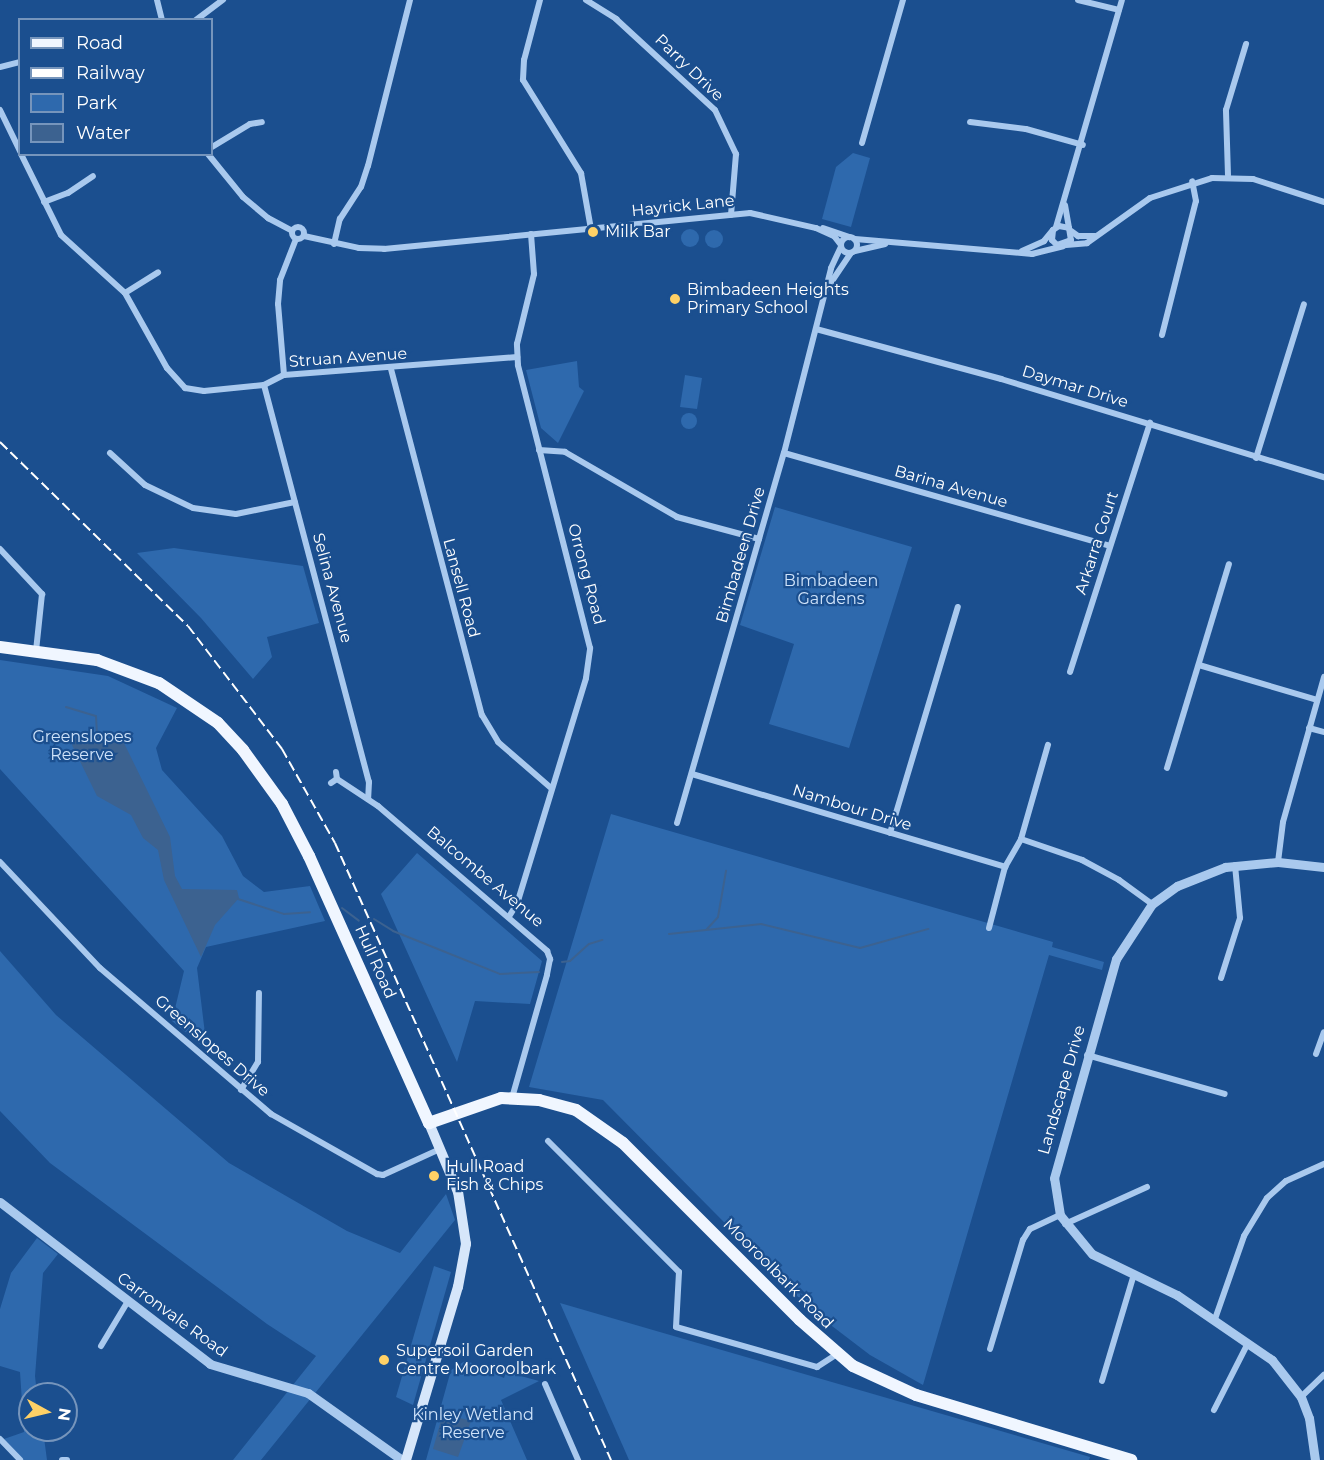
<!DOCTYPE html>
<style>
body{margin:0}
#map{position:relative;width:1324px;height:1460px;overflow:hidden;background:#1b4f8f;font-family:Montserrat,sans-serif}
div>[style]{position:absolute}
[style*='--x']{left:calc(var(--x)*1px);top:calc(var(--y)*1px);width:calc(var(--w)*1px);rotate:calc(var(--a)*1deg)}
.green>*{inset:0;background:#2e69ad}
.round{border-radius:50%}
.water>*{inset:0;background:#3c6290}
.stream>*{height:2px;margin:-1px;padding:0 1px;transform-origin:1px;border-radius:1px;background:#3c6290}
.minor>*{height:6px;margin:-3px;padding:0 3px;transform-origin:3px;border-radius:3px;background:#a9c9ee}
.minor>.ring{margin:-3px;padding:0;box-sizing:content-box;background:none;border:6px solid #a9c9ee;border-radius:50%}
.tertiary>*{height:9px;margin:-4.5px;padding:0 4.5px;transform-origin:4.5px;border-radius:4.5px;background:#a9c9ee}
.secondary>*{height:10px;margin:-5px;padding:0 5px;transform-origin:5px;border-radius:5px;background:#d6e6fa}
.primary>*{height:12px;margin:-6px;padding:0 6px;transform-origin:6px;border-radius:6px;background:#f0f6ff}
.rail>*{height:2px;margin-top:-1px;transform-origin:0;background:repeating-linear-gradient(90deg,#fff 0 10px,transparent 0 14.5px)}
.dots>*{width:16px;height:16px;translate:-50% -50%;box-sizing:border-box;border:3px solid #1b4f8f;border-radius:50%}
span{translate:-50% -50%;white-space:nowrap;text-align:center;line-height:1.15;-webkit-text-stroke:4.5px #1b4f8f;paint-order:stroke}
.street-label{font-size:16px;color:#fff}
.poi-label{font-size:16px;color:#fff}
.left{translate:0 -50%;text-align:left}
.park-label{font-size:16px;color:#cfe3fa}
.legend{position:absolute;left:18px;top:18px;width:195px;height:138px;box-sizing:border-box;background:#1b4f8f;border:2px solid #7695bc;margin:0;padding:8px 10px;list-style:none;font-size:18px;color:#fff}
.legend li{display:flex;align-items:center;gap:12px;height:30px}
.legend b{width:30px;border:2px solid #7695bc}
.north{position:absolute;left:18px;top:1382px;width:60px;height:60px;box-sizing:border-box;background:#1b4f8f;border:2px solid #7695bc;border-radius:50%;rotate:98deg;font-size:16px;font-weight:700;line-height:24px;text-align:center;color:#fff}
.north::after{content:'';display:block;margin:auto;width:21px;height:27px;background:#ffd166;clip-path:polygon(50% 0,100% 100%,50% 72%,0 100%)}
</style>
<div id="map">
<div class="green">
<i style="clip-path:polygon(853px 153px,870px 158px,851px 227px,822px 219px,836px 167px)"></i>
<i class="round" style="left:681px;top:229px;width:18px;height:18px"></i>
<i class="round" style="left:705px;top:230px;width:18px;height:18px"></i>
<i style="clip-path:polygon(577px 361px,579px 387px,584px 391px,558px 443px,541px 428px,526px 370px)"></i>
<i style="clip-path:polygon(685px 375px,702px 378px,697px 409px,680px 407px)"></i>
<i class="round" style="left:681px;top:413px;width:16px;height:16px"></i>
<i style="clip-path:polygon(775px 507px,912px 547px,849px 748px,769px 724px,794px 644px,740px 625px)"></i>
<i style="clip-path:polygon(174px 548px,303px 566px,319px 623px,267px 637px,272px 657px,253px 679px,201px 618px,137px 553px)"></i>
<i style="clip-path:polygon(0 660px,108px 676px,177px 708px,156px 748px,162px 770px,222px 836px,243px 876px,264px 892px,310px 886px,325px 921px,206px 947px,197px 968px,207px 1050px,172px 1021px,184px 971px,0 769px)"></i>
<i style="clip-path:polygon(611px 814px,1053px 942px,1052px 947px,1104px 962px,1102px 970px,1049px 955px,923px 1385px,870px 1355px,811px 1310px,603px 1100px,529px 1087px)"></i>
<i style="clip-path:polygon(417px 853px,542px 961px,530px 1004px,475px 1001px,457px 1062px,381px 894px)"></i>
<i style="clip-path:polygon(0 951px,56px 1015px,229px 1163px,347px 1231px,400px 1253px,446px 1194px,455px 1220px,261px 1460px,233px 1460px,316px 1356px,267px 1324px,50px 1163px,0 1111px)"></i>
<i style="clip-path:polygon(37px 1238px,58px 1254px,43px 1273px,35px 1376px,37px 1394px,30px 1394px,30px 1430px,43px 1430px,47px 1460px,22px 1460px,4px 1439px,24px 1432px,20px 1372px,0 1366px,0 1309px,11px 1273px)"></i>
<i style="clip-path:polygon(434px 1266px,451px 1272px,413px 1405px,396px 1397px)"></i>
<i style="clip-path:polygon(560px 1303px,1090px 1457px,1089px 1460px,629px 1460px)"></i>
<i style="clip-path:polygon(465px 1361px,501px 1371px,500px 1376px,504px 1378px,506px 1372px,539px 1381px,501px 1400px,527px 1460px,426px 1460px,451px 1370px)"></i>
</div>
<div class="water">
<i style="clip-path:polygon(79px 733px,123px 741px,170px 837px,175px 876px,182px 889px,237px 890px,239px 898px,215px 925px,201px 957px,164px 880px,158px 850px,143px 838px,131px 815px,97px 796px,72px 745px)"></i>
<i style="clip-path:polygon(443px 1413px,471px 1421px,458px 1457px,433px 1449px)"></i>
</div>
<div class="stream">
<i style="--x:66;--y:707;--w:31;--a:17"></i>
<i style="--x:96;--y:716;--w:20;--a:87"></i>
<i style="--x:238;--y:899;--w:48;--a:18.1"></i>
<i style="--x:284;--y:914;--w:26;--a:-4"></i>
<i style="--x:342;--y:908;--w:21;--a:37"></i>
<i style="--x:374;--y:919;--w:22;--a:32"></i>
<i style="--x:393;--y:931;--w:115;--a:21.9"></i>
<i style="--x:500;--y:974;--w:39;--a:-3"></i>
<i style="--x:707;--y:929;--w:16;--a:-47"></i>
<i style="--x:718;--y:917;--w:47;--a:-80.1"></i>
<i style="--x:669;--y:934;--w:93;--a:-6.2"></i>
<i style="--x:761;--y:924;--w:102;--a:13.6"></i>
<i style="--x:860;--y:948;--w:71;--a:-15.6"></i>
<i style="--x:562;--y:962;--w:8;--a:-7"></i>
<i style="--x:570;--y:961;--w:25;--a:-42"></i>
<i style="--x:589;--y:944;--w:14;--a:-17"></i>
</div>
<div class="minor">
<i style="--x:157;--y:0;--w:21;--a:76"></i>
<i style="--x:540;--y:0;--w:62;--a:104.9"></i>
<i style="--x:524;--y:60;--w:20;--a:93"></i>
<i style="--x:523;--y:80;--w:110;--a:58.1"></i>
<i style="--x:581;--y:173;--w:57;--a:79.9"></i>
<i style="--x:586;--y:0;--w:36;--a:32"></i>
<i style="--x:616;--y:19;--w:134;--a:42.6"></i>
<i style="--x:715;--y:110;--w:49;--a:64.5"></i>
<i style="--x:736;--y:154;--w:61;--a:94.7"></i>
<i style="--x:1078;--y:0;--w:42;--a:13.7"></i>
<i style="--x:196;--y:20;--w:34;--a:-37"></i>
<i style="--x:0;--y:67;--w:21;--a:-14"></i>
<i style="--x:0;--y:110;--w:46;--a:64"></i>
<i style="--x:970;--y:122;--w:56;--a:7.1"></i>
<i style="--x:1026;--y:129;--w:59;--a:15.7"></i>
<i style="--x:862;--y:143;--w:149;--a:-74"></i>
<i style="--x:212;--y:147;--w:44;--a:-31.2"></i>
<i style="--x:250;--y:124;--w:12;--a:-9"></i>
<i style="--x:21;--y:154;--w:90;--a:63.7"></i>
<i style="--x:61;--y:235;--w:86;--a:42.2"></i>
<i style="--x:125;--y:293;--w:86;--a:60.8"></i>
<i style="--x:167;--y:368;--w:27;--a:48"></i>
<i style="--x:185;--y:388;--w:19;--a:9"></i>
<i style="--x:204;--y:391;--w:60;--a:-5.7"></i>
<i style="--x:264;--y:385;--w:22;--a:-27"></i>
<i style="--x:284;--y:375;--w:234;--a:-4.4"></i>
<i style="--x:208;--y:154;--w:55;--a:50.9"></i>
<i style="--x:243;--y:197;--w:33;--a:40"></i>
<i style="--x:268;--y:218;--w:27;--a:28"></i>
<i style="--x:1228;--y:175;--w:65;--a:-91.8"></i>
<i style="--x:1226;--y:110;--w:69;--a:-73.1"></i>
<i style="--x:44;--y:202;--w:26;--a:-21"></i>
<i style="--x:68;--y:193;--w:30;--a:-34"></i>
<i style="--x:1065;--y:205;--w:23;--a:80"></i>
<i class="ring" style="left:292px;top:227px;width:6px;height:6px"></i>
<i style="--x:1056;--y:227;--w:236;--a:-73.8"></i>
<i style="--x:823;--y:228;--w:28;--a:19"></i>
<i style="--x:1071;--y:231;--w:9;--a:36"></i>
<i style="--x:1078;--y:236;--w:17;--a:0"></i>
<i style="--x:304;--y:236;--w:56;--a:12.3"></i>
<i style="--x:359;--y:248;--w:25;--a:2"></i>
<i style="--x:384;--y:249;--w:368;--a:-5.6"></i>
<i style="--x:750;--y:213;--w:68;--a:12.8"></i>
<i style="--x:816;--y:228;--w:20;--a:24"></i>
<i style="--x:834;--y:236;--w:11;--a:52"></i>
<i class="ring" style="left:841px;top:237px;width:10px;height:10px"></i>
<i style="--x:855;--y:239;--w:178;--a:4.8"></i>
<i style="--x:1032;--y:254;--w:32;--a:-14"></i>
<i style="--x:334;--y:244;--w:26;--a:-77"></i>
<i style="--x:340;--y:219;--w:38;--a:-57"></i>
<i style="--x:361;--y:187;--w:22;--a:-72"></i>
<i style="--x:368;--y:166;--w:171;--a:-75.8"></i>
<i style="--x:1066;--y:245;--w:21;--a:-5"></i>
<i style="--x:1087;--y:243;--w:77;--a:-35.5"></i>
<i style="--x:1150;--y:198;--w:65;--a:-17.9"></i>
<i style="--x:1212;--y:178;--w:41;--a:1.4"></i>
<i style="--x:1253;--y:179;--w:75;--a:17.9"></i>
<i style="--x:855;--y:251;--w:31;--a:-13"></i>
<i style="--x:1022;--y:251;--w:24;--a:-24"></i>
<i style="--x:1044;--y:241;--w:14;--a:-51"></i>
<i style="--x:1053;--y:230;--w:7;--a:-34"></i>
<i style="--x:1059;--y:226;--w:10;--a:11"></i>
<i style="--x:1069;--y:228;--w:12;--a:81"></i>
<i style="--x:1071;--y:240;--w:15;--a:160"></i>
<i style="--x:1057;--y:245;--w:7;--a:-135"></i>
<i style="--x:1052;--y:240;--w:10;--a:-84"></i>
<i style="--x:830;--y:284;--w:37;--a:-56"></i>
<i style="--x:125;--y:293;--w:39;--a:-32"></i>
<i style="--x:816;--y:329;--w:192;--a:15.1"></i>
<i style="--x:1001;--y:379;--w:338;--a:16.9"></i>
<i style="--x:1162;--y:335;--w:138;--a:-75.8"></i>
<i style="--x:1196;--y:201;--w:20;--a:-101"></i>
<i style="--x:391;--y:369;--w:358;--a:75.3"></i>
<i style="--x:482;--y:715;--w:31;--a:59"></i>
<i style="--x:498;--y:742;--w:69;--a:40.9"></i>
<i style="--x:284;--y:375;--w:71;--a:-94.8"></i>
<i style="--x:278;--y:304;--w:24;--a:-85"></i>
<i style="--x:280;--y:280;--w:44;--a:-68.7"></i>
<i style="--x:264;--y:385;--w:411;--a:75.2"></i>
<i style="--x:369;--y:782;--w:17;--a:93"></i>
<i style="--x:539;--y:450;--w:26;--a:4"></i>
<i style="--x:565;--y:452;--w:129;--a:30.1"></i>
<i style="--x:677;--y:517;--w:85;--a:15"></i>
<i style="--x:110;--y:453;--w:47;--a:42.4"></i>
<i style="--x:145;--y:485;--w:53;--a:25.6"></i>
<i style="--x:193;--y:508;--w:43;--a:7.9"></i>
<i style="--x:236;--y:514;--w:60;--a:-11.5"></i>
<i style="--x:784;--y:453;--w:339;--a:15.9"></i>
<i style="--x:1256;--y:458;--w:161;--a:-72.7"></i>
<i style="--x:0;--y:549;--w:62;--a:47"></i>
<i style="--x:42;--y:594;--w:57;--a:96"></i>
<i style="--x:1199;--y:665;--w:123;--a:16.5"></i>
<i style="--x:1070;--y:672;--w:262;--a:-72.2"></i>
<i style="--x:1309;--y:728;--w:16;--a:15"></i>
<i style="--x:1167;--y:768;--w:213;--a:-73.1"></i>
<i style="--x:692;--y:774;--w:327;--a:16.5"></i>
<i style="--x:337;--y:779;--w:49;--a:33.4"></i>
<i style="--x:378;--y:806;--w:223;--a:40.6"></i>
<i style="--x:547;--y:951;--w:9;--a:69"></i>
<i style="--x:550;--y:959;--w:16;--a:101"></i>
<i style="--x:547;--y:975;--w:128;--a:105.9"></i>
<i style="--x:331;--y:783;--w:7;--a:-34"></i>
<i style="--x:337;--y:779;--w:7;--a:-98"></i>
<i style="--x:677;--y:823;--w:385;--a:-73.9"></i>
<i style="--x:784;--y:453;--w:191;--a:-75.7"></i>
<i style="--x:831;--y:268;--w:23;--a:-65"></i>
<i style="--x:890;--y:833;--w:236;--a:-73.3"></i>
<i style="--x:1021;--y:839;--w:65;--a:19"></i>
<i style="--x:1082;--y:860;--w:42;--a:28.4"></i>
<i style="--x:1119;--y:880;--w:41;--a:36"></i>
<i style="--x:0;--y:862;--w:146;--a:46.7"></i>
<i style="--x:100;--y:968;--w:225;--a:40.5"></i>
<i style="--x:271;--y:1114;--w:122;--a:29.5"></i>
<i style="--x:377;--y:1174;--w:6;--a:9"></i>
<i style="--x:383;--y:1175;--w:63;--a:-24.5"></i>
<i style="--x:1278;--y:862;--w:40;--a:-82.9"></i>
<i style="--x:1283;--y:822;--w:151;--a:-74.2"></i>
<i style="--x:510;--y:915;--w:13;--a:-58"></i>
<i style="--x:517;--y:904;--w:236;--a:-73"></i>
<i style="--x:586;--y:678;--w:30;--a:-82"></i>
<i style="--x:590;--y:648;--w:292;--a:-104.3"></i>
<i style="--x:518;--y:365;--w:21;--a:-93"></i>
<i style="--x:517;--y:344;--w:72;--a:-76.3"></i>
<i style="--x:534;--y:274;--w:40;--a:-94.3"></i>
<i style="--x:989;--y:928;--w:63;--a:-75.3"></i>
<i style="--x:1005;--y:867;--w:32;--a:-60"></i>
<i style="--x:1021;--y:839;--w:98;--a:-74"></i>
<i style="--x:1221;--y:978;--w:63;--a:-72.4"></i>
<i style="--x:1240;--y:918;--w:53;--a:-95.4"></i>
<i style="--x:1316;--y:1054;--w:23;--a:-70"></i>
<i style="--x:1087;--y:1055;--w:143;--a:15.8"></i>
<i style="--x:241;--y:1090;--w:33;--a:-59"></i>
<i style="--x:258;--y:1062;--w:69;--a:-89.2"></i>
<i style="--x:548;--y:1141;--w:185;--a:45"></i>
<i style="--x:679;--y:1272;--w:55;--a:93.1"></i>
<i style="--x:676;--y:1327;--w:147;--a:15.8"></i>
<i style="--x:817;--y:1367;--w:24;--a:-33"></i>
<i style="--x:1065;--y:1224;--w:90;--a:-24.3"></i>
<i style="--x:1215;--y:1319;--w:88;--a:-70.7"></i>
<i style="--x:1244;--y:1236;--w:44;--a:-58.8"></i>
<i style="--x:1267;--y:1198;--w:25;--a:-42"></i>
<i style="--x:1286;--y:1181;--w:42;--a:-24.1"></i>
<i style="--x:101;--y:1346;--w:52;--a:-59"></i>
<i style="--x:990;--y:1349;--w:114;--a:-73.2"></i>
<i style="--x:1023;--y:1240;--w:13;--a:-58"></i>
<i style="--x:1030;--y:1229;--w:33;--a:-25"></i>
<i style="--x:1102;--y:1381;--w:112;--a:-73.3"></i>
<i style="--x:545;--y:1384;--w:83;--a:66.5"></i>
<i style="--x:1301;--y:1397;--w:32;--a:-44"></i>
<i style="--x:1214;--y:1410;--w:75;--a:-63.1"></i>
<i style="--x:0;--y:1439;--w:29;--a:46"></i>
<i style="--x:62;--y:1460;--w:5;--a:0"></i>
</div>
<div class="tertiary">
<i style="--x:0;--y:1202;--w:265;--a:37.6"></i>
<i style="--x:210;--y:1364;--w:102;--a:16.5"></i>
<i style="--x:308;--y:1393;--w:115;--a:35.5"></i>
<i style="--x:1315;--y:1460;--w:42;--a:-98.1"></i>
<i style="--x:1309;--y:1418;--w:22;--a:-111"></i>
<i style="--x:1301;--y:1397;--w:47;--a:-128.1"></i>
<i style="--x:1272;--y:1360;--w:115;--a:-145.6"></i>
<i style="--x:1177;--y:1295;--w:94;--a:-154.2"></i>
<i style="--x:1092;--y:1254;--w:50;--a:-129.4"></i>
<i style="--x:1060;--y:1215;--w:37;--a:-99"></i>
<i style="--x:1054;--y:1178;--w:228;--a:-74.2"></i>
<i style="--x:1116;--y:959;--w:66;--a:-56.8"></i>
<i style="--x:1152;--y:904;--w:31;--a:-36"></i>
<i style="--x:1177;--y:886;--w:52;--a:-21.6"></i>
<i style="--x:1225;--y:867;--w:53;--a:-5.4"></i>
<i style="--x:1278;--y:862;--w:46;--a:6.2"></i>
</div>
<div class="secondary">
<i style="--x:406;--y:1460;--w:181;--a:-73.3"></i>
<i style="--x:458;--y:1287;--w:44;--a:-79.5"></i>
<i style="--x:466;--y:1244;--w:53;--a:-98.7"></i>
<i style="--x:458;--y:1192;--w:75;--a:-112.8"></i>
</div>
<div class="primary">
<i style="--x:0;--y:647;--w:98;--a:7.6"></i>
<i style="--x:97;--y:660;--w:66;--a:20.4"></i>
<i style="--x:159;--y:683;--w:71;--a:34.1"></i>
<i style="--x:218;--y:723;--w:37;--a:47"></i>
<i style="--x:243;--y:750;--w:67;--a:54.2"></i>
<i style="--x:282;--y:804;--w:59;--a:62.6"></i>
<i style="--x:309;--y:856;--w:293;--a:65.8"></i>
<i style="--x:429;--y:1123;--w:76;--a:-19.1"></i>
<i style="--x:501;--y:1098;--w:38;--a:3"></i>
<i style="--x:539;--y:1100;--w:38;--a:15"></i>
<i style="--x:576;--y:1110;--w:57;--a:35.1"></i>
<i style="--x:623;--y:1143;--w:250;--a:45"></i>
<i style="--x:800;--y:1320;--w:70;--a:41"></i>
<i style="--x:853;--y:1366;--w:69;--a:24.7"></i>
<i style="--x:916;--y:1395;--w:225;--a:16.8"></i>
</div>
<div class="rail">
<i style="--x:0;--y:442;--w:263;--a:44.4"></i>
<i style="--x:188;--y:626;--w:155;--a:52.6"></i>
<i style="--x:282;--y:749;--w:108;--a:60.6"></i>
<i style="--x:335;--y:843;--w:676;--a:65.9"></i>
</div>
<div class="dots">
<i style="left:593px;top:232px;background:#ffd166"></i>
<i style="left:675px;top:299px;background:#ffd166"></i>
<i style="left:434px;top:1176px;background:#ffd166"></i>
<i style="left:384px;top:1360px;background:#ffd166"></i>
</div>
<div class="street-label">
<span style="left:689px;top:68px;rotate:44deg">Parry Drive</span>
<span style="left:683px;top:206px;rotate:-6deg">Hayrick Lane</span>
<span style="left:348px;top:358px;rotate:-4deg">Struan Avenue</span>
<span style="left:1075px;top:387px;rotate:17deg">Daymar Drive</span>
<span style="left:951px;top:487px;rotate:16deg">Barina Avenue</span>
<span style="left:1097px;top:543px;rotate:-72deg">Arkarra Court</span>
<span style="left:741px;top:555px;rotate:-74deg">Bimbadeen Drive</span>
<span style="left:586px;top:574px;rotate:75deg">Orrong Road</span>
<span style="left:332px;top:588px;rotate:75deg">Selina Avenue</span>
<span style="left:461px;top:588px;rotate:75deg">Lansell Road</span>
<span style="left:852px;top:808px;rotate:17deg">Nambour Drive</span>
<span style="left:485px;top:877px;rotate:40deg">Balcombe Avenue</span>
<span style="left:375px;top:962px;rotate:66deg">Hull Road</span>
<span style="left:212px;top:1046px;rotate:41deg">Greenslopes Drive</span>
<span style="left:1062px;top:1090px;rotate:-74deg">Landscape Drive</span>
<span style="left:778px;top:1274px;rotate:45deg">Mooroolbark Road</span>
<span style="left:172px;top:1315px;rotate:36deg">Carronvale Road</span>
</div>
<div class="poi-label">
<span class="left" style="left:605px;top:232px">Milk Bar</span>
<span class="left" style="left:687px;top:299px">Bimbadeen Heights<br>Primary School</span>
<span class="left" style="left:446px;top:1176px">Hull Road<br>Fish &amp; Chips</span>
<span class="left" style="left:396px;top:1360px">Supersoil Garden<br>Centre Mooroolbark</span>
</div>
<div class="park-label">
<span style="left:831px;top:590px">Bimbadeen<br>Gardens</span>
<span style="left:82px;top:746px">Greenslopes<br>Reserve</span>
<span style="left:473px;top:1424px">Kinley Wetland<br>Reserve</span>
</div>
<ul class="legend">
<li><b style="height:8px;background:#f0f6ff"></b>Road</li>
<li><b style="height:8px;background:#fff"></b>Railway</li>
<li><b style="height:16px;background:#2e69ad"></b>Park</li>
<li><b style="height:16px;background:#3c6290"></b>Water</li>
</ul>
<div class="north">N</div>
</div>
